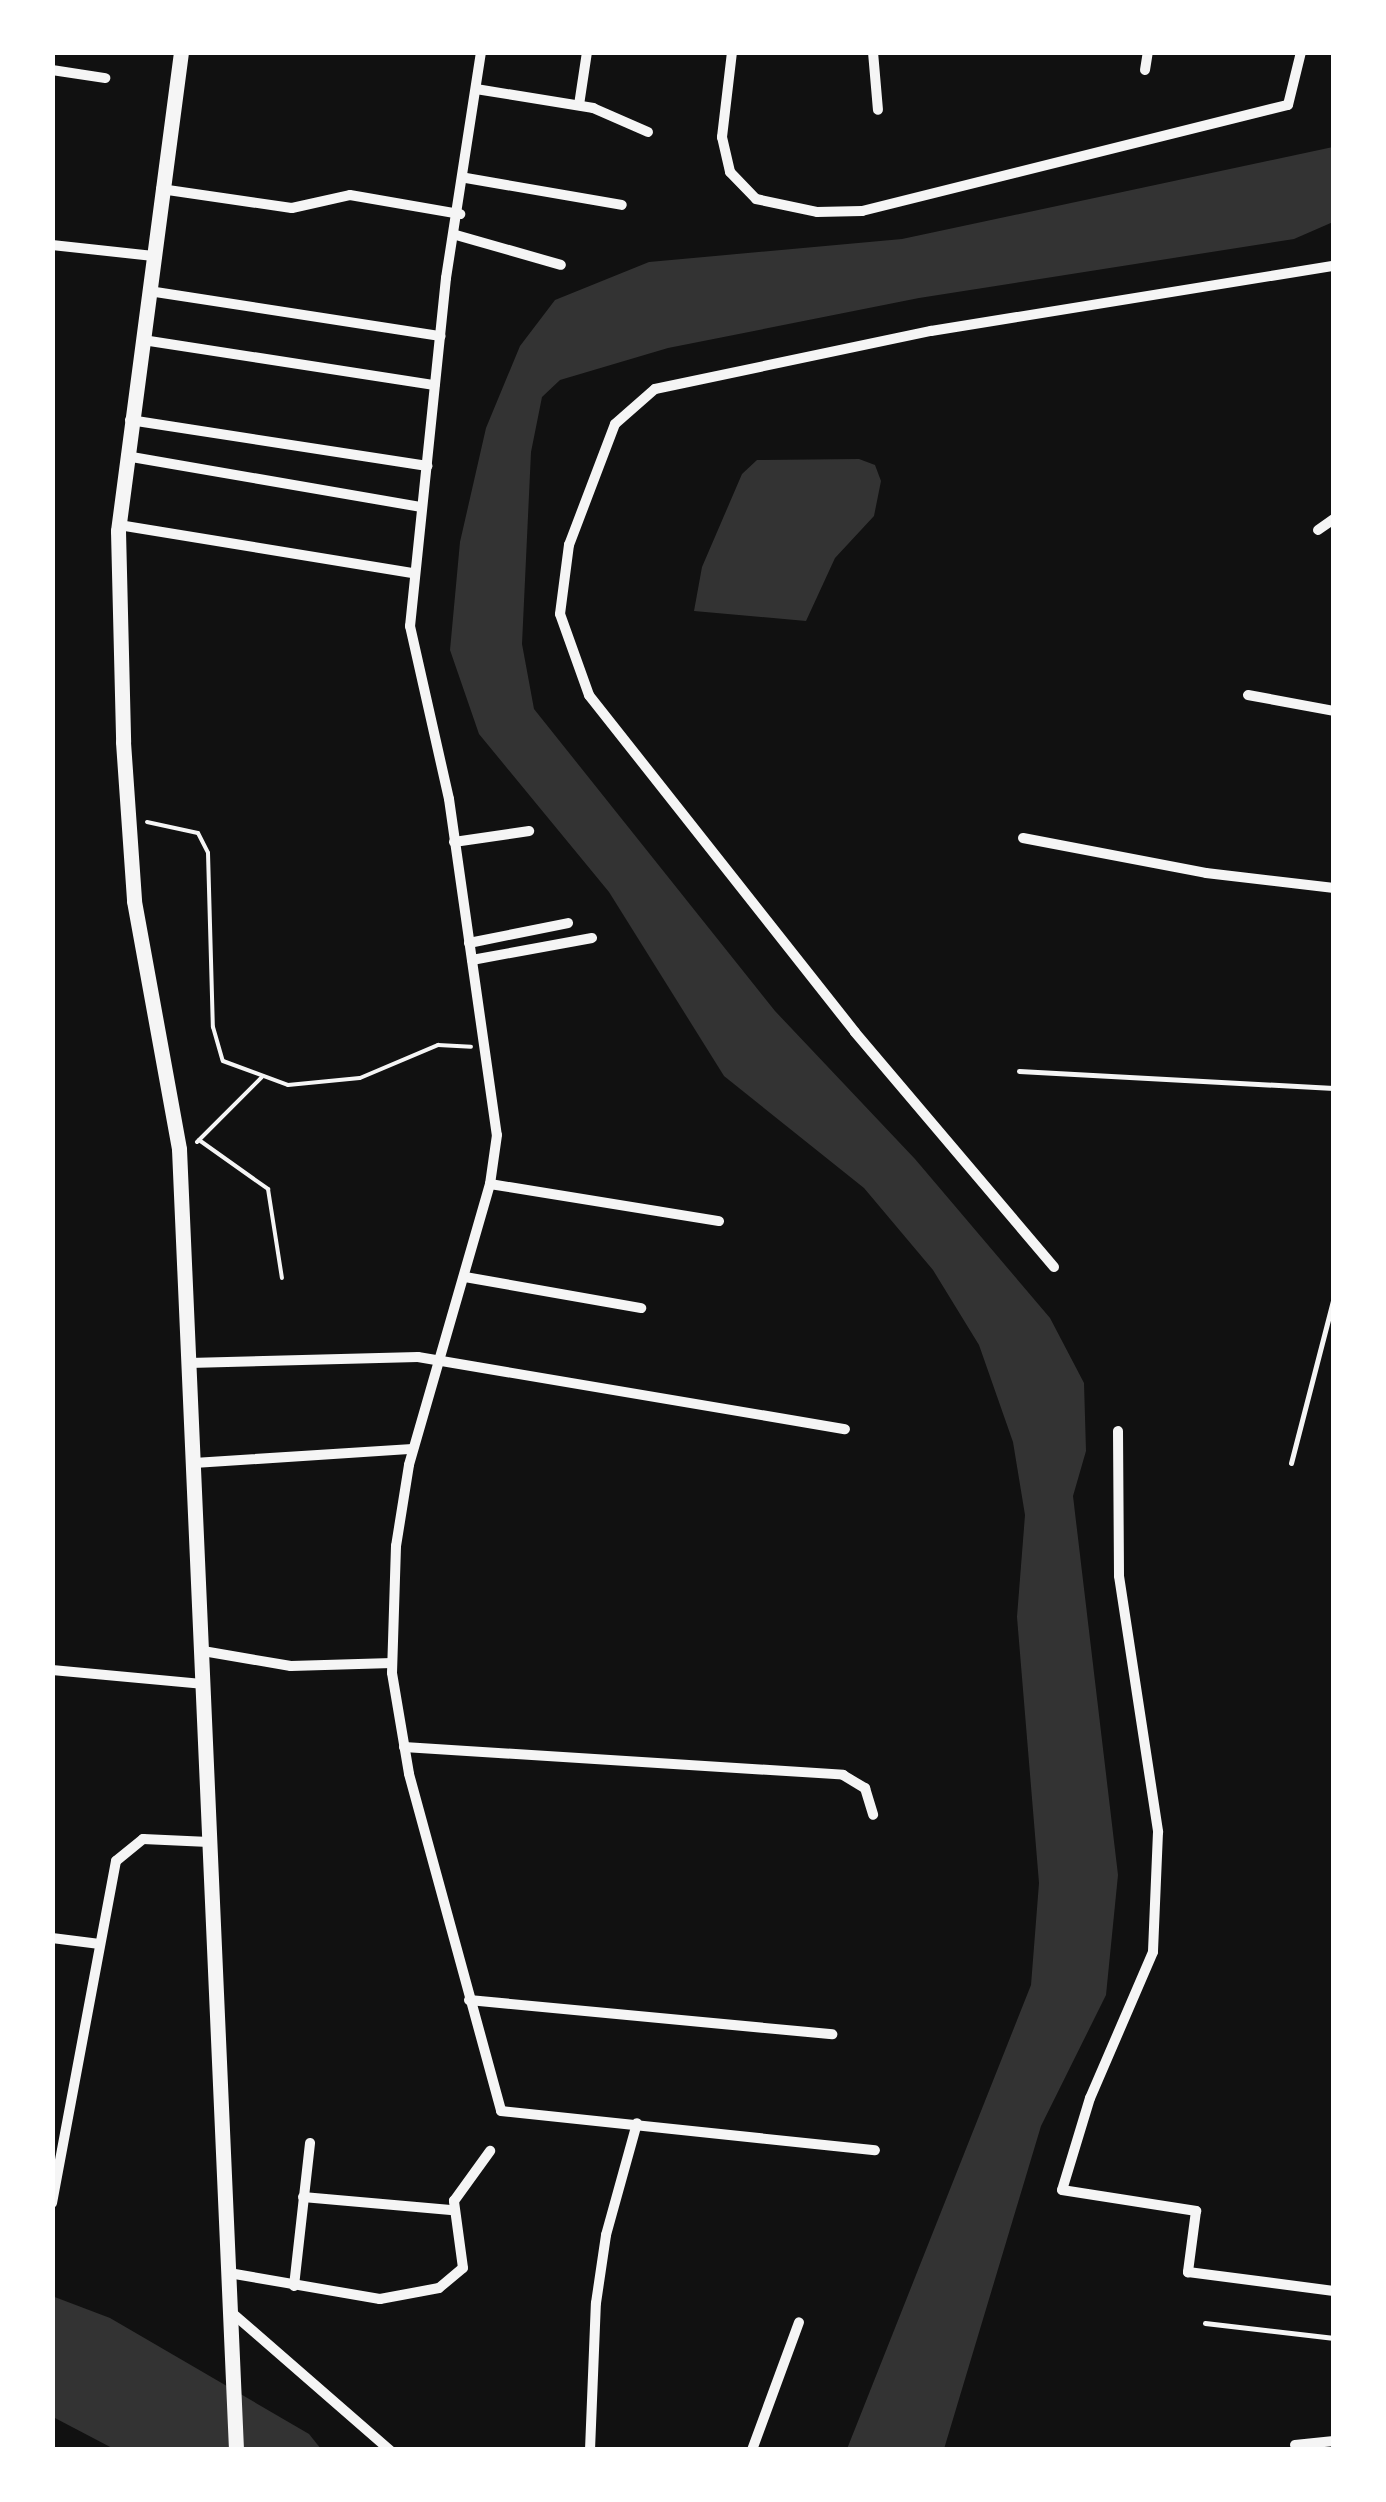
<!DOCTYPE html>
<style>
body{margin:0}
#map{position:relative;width:1386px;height:2502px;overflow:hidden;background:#111;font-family:"Golos Text",sans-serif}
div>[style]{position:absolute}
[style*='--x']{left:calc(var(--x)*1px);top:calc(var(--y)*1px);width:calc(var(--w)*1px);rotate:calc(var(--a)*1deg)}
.water>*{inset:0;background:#333}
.path>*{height:4px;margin:-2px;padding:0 2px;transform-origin:2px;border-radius:2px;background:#f5f5f5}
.service>*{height:5px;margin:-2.5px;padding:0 2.5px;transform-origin:2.5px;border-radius:2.5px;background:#f5f5f5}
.minor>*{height:10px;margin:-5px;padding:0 5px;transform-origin:5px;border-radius:5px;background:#f5f5f5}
.secondary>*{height:15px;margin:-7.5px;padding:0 7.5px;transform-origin:7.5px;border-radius:7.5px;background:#f5f5f5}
span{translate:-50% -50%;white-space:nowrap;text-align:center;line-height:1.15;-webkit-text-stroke:10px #fff;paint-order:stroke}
.frame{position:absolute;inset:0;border:55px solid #fff;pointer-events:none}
</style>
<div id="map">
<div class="water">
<i style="clip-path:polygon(1333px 147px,1333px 222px,1294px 239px,919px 298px,668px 348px,560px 380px,542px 397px,531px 452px,522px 644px,534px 709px,775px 1011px,915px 1159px,1050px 1318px,1084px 1383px,1086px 1451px,1073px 1496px,1118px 1875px,1106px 1995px,1041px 2126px,944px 2449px,847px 2449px,1031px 1985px,1039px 1883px,1017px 1617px,1025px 1515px,1013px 1442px,979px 1345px,933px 1270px,864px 1188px,724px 1076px,609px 892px,479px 734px,450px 650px,460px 542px,486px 428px,520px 346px,555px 300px,649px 262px,902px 239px)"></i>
<i style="clip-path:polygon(859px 459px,875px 465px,881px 481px,874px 516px,835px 558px,806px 621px,694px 611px,702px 567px,742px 474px,757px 460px)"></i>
<i style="clip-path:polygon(52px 2296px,110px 2318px,309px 2434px,321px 2449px,114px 2449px,53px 2417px)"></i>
</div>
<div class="path">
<i style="--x:147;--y:822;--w:52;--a:12.2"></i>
<i style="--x:198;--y:833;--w:22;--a:63"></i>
<i style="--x:208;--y:853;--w:174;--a:88.4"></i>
<i style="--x:213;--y:1027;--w:35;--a:74"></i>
<i style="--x:223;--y:1061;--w:69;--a:20.3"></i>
<i style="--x:288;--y:1085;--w:72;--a:-5.6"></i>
<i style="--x:360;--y:1078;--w:85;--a:-22.9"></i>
<i style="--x:438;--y:1045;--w:33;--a:3"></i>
<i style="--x:199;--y:1140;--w:85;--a:35.4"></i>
<i style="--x:268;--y:1189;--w:90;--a:81.1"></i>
<i style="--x:197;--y:1142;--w:91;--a:-45"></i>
</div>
<div class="service">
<i style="--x:1019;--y:1071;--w:315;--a:3.1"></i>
<i style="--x:1291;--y:1463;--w:171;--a:-75.5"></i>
<i style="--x:1205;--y:2323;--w:130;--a:6.6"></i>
</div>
<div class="minor">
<i style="--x:481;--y:52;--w:229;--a:98.8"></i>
<i style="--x:446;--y:278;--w:350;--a:95.9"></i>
<i style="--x:410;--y:626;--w:177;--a:77.3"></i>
<i style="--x:449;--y:799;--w:339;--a:81.9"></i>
<i style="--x:497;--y:1135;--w:49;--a:98.1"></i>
<i style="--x:490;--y:1184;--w:292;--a:106.1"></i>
<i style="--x:409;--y:1465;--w:82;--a:99.1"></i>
<i style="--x:396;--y:1546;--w:127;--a:91.8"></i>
<i style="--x:392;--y:1673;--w:102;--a:80.4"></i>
<i style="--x:409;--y:1774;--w:349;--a:74.7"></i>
<i style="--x:501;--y:2111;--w:376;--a:6"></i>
<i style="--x:732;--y:52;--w:86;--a:96.7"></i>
<i style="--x:722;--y:137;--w:36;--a:77"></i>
<i style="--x:730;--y:172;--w:37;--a:46"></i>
<i style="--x:756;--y:199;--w:62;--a:12"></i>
<i style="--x:817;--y:212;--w:45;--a:-1.3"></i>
<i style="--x:862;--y:211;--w:439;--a:-14"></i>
<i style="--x:1288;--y:105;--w:55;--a:-76.2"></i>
<i style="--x:873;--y:52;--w:58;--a:85.1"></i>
<i style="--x:52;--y:70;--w:54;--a:8.6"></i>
<i style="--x:1145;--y:70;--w:18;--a:-81"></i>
<i style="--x:476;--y:89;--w:119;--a:9.2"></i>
<i style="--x:593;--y:108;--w:60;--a:23.6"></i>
<i style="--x:579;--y:105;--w:54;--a:-81.4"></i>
<i style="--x:466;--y:178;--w:158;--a:9.8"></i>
<i style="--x:161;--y:189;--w:132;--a:8.3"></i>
<i style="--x:292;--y:208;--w:59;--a:-12.6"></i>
<i style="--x:350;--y:195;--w:112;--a:9.8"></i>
<i style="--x:456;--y:235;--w:109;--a:15.9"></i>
<i style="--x:52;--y:245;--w:102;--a:6.2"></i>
<i style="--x:149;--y:291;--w:295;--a:8.8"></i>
<i style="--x:143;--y:340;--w:295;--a:8.8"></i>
<i style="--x:130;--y:420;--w:301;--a:8.8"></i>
<i style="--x:126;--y:456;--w:300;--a:9.8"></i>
<i style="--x:119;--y:525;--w:297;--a:9.3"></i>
<i style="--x:1318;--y:530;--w:19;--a:-35"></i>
<i style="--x:1248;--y:695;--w:87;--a:10.5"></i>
<i style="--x:1023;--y:838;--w:186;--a:10.8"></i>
<i style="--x:1206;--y:873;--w:129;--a:6.7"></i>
<i style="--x:454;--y:842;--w:76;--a:-8.3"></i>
<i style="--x:469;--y:943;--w:101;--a:-11.4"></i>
<i style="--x:472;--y:960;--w:122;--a:-10.4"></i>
<i style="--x:490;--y:1184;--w:232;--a:9.2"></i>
<i style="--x:1054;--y:1267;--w:308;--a:-130.3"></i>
<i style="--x:855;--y:1032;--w:429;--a:-128.3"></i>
<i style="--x:589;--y:695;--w:86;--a:-109.7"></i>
<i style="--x:560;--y:614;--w:70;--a:-82.6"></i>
<i style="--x:569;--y:545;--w:129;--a:-69.2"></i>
<i style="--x:615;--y:424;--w:53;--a:-41.2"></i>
<i style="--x:655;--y:389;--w:282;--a:-11.9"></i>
<i style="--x:931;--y:331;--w:408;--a:-9.2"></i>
<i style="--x:465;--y:1277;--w:179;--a:10"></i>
<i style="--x:189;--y:1363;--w:229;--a:-1.5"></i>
<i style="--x:418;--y:1357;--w:433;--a:9.6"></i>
<i style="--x:1118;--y:1431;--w:145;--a:89.6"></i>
<i style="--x:1119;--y:1576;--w:259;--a:81.3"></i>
<i style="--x:1158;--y:1832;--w:120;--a:92.4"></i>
<i style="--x:1153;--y:1952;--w:159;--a:113.3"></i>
<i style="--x:1090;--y:2098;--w:96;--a:106.9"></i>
<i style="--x:1062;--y:2190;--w:136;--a:8.9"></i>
<i style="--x:1196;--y:2211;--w:62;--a:97.5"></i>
<i style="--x:1188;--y:2272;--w:147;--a:7.4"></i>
<i style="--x:194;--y:1463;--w:219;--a:-3.7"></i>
<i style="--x:203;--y:1651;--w:89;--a:9.7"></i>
<i style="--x:291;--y:1666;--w:101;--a:-1.7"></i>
<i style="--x:52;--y:1670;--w:153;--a:5.3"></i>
<i style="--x:404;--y:1747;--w:440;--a:3.6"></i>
<i style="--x:843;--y:1775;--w:26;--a:31"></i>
<i style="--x:865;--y:1788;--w:28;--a:73"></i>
<i style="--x:52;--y:1938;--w:48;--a:7.1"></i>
<i style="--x:469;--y:2000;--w:365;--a:5.4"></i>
<i style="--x:303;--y:2197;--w:151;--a:5"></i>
<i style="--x:52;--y:2203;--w:348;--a:-79.4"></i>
<i style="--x:116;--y:1861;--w:35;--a:-39"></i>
<i style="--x:143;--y:1839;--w:66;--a:2.6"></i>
<i style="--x:229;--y:2273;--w:153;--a:9.8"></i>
<i style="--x:380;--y:2299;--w:60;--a:-10.6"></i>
<i style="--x:439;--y:2288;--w:31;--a:-40"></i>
<i style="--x:463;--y:2268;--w:68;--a:-97.7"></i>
<i style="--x:454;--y:2201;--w:62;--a:-54.2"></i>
<i style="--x:294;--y:2286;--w:144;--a:-83.6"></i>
<i style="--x:231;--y:2312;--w:211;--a:41"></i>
<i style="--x:1295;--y:2445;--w:39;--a:-6"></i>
<i style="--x:590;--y:2450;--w:147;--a:-87.7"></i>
<i style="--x:596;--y:2303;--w:69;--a:-81.6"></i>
<i style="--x:606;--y:2235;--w:116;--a:-74.5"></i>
<i style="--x:752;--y:2450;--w:136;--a:-69.8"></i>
</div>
<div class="secondary">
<i style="--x:181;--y:52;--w:483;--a:97.5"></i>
<i style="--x:118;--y:531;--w:211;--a:88.6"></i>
<i style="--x:123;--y:742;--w:159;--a:86"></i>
<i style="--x:134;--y:901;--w:252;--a:79.7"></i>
<i style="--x:179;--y:1149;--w:1302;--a:87.49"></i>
</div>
<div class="frame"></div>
</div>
